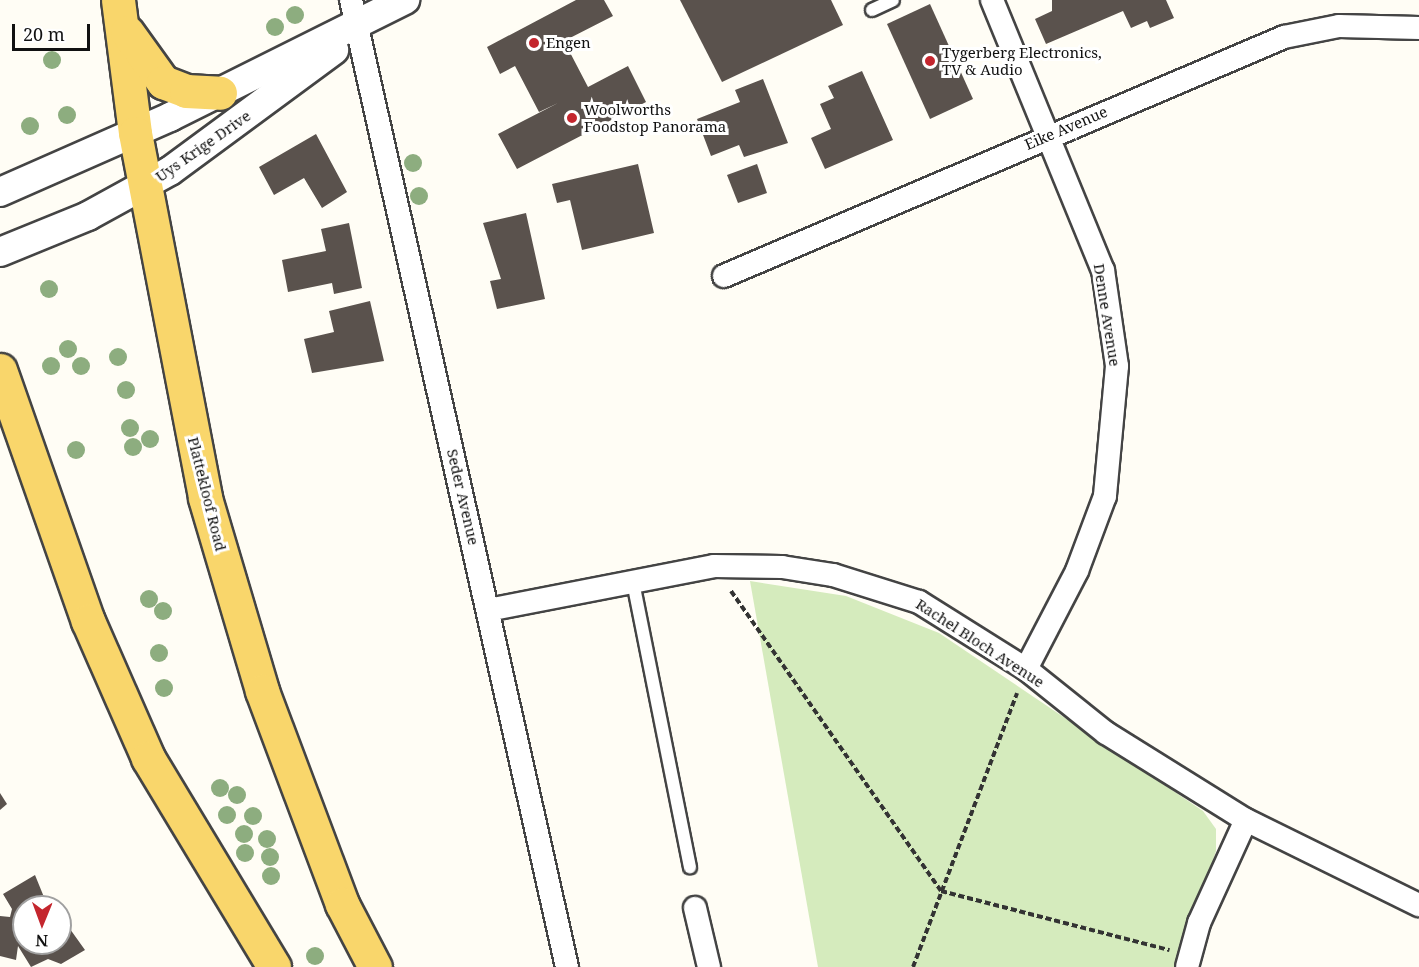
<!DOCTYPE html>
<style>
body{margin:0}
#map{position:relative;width:1419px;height:967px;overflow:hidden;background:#fffdf5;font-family:"Noto Serif",serif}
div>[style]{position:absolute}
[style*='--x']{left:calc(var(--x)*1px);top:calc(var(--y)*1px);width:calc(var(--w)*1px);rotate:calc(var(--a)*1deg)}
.green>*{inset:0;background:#d5ebbd}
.building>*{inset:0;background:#5a524d}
.path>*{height:4px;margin-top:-2px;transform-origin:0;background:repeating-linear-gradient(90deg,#333 0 6px,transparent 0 9px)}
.roads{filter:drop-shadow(2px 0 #444) drop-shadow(-2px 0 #444) drop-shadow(0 2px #444) drop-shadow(0 -2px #444)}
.service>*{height:12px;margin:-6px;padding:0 6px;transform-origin:6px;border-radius:6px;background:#fff}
.minor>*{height:22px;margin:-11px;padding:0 11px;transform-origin:11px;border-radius:11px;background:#fff}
.tertiary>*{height:28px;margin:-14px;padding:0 14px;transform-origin:14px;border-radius:14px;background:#fff}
.primary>*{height:33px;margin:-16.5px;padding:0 16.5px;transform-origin:16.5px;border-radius:16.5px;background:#f9d66b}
.trees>*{width:18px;height:18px;margin:-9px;border-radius:50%;background:#8dad7f}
.dots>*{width:16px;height:16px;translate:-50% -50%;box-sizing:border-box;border:3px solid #fff;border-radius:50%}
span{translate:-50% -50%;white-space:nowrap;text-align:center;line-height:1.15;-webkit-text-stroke:6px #fff;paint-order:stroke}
.poi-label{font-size:15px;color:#111}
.left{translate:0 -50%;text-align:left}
.street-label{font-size:15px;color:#111}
.north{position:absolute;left:12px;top:895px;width:60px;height:60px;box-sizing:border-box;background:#fff;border:2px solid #a0a0a0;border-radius:50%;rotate:181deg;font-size:16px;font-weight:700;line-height:24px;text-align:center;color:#111}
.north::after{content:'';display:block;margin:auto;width:21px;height:27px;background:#c4262e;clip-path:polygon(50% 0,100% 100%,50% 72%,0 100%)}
.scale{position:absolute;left:12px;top:24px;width:78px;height:27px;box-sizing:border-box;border:3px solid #111;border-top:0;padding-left:8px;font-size:18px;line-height:21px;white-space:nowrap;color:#111;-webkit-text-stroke:4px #fff;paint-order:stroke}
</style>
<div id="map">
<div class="green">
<i style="clip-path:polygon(750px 581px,846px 596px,939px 633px,1203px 811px,1216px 829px,1216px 851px,1177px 967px,818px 967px)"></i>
</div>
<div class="building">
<i style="clip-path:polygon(576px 0,604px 0,613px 16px,564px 41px,588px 87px,628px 66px,646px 102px,517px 169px,498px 134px,558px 103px,539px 112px,515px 66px,500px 74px,487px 47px)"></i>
<i style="clip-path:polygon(680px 0,831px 0,843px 25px,722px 82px)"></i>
<i style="clip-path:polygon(1052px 0,1166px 0,1174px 18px,1150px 28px,1147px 21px,1131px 28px,1123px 11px,1046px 44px,1035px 19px,1052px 11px)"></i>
<i style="clip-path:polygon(930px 4px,973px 99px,930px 119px,887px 24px)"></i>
<i style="clip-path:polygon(862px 71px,893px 140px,825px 169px,811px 138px,831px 129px,820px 104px,834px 98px,828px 86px)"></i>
<i style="clip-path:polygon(763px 79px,788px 143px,744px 157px,739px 145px,711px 156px,697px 119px,740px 102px,735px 90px)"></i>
<i style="clip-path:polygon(316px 134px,347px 192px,322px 208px,304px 178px,274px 195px,259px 167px)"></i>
<i style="clip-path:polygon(638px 164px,654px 233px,582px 250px,570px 200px,557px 203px,552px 184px)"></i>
<i style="clip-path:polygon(757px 164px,767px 193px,738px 203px,727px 175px)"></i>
<i style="clip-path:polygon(526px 213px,545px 299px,497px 309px,490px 281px,501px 279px,483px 223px)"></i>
<i style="clip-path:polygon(349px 223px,362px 288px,334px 294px,332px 283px,288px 292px,282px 260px,326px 251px,321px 229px)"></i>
<i style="clip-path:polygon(370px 301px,384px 361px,312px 373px,304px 339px,334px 332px,329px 311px)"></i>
<i style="clip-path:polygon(0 793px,7px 804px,0 810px)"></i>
<i style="clip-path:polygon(35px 875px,48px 907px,24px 907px,24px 943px,60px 943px,60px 915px,85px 950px,61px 964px,48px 959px,31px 967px,18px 946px,16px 960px,0 956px,0 916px,10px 917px,12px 909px,3px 894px)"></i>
</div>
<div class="path">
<i style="--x:731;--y:591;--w:366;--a:55"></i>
<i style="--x:941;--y:891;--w:236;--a:14.5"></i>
<i style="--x:913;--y:967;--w:293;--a:-69.2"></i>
</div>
<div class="roads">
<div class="service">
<i style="--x:872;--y:10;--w:23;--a:-25"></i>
<i style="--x:633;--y:582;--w:291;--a:78.7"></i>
</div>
<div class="minor">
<i style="--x:351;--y:0;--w:991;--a:77.41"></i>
<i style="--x:992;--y:0;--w:292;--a:67.7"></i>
<i style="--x:1103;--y:270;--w:97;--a:81.7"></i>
<i style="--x:1117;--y:366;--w:131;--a:95.3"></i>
<i style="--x:1105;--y:496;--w:80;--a:110.5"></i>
<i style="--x:1077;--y:571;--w:110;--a:117.5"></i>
<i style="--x:724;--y:276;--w:609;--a:-23.11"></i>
<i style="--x:1284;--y:37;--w:56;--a:-11.3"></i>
<i style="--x:1339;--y:26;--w:80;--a:1.4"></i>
<i style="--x:488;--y:610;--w:230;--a:-11"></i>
<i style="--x:714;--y:566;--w:68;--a:0.8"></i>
<i style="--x:782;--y:567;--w:52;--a:8.9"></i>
<i style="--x:833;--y:575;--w:90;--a:17.4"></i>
<i style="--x:919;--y:602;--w:126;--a:32.1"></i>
<i style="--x:1026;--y:669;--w:102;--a:38.7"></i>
<i style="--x:1106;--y:733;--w:165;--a:31.9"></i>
<i style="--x:1246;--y:820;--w:193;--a:26.2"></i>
<i style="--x:695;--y:908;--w:61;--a:76.7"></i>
<i style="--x:1187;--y:967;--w:46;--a:-74.7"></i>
<i style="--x:1199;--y:923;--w:113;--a:-65.5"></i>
</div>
<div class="tertiary">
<i style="--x:0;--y:192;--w:186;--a:-23.8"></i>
<i style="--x:170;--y:117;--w:263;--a:-26.5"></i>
<i style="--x:0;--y:252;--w:95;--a:-22.2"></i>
<i style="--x:88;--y:216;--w:94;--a:-28.8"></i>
<i style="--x:170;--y:171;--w:204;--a:-36.4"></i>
</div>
<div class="primary">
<i style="--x:118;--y:0;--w:134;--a:82.7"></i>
<i style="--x:135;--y:133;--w:372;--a:79.1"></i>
<i style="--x:205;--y:498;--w:201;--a:73.5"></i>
<i style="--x:262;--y:691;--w:228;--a:69.4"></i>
<i style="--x:342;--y:904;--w:71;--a:62.4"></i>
<i style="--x:127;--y:32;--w:62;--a:54.2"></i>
<i style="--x:163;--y:82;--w:25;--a:21"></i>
<i style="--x:186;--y:91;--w:34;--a:3"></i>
<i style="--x:0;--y:370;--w:266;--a:70.7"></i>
<i style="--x:88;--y:621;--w:150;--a:66.3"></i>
<i style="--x:148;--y:758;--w:244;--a:58.9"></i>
</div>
</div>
<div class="trees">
<i style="left:295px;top:15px"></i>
<i style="left:275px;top:27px"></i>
<i style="left:52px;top:60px"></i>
<i style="left:67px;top:115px"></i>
<i style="left:30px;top:126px"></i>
<i style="left:413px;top:163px"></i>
<i style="left:419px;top:196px"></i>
<i style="left:49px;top:289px"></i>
<i style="left:68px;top:349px"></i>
<i style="left:118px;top:357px"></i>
<i style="left:51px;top:366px"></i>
<i style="left:81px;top:366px"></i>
<i style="left:126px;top:390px"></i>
<i style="left:130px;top:428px"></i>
<i style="left:150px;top:439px"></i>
<i style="left:133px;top:447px"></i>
<i style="left:76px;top:450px"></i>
<i style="left:149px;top:599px"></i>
<i style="left:163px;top:611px"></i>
<i style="left:159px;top:653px"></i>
<i style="left:164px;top:688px"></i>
<i style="left:220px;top:788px"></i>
<i style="left:237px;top:795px"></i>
<i style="left:227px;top:815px"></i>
<i style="left:253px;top:816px"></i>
<i style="left:244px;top:834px"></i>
<i style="left:267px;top:839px"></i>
<i style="left:245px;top:853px"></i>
<i style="left:270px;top:857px"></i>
<i style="left:271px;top:876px"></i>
<i style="left:315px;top:956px"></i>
</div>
<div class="dots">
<i style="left:534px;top:43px;background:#c4262e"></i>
<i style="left:930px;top:61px;background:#c4262e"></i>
<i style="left:572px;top:118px;background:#c4262e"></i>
</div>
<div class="poi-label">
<span class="left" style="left:546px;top:43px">Engen</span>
<span class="left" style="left:942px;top:61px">Tygerberg Electronics,<br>TV &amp; Audio</span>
<span class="left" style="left:584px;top:118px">Woolworths<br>Foodstop Panorama</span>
</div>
<div class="street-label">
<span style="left:1066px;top:128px;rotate:-23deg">Eike Avenue</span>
<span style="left:203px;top:146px;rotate:-35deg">Uys Krige Drive</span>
<span style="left:1107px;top:315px;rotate:81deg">Denne Avenue</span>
<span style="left:207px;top:494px;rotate:76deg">Plattekloof Road</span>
<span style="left:463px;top:497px;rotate:77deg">Seder Avenue</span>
<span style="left:980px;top:643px;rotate:33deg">Rachel Bloch Avenue</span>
</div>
<div class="north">N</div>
<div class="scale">20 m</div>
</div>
